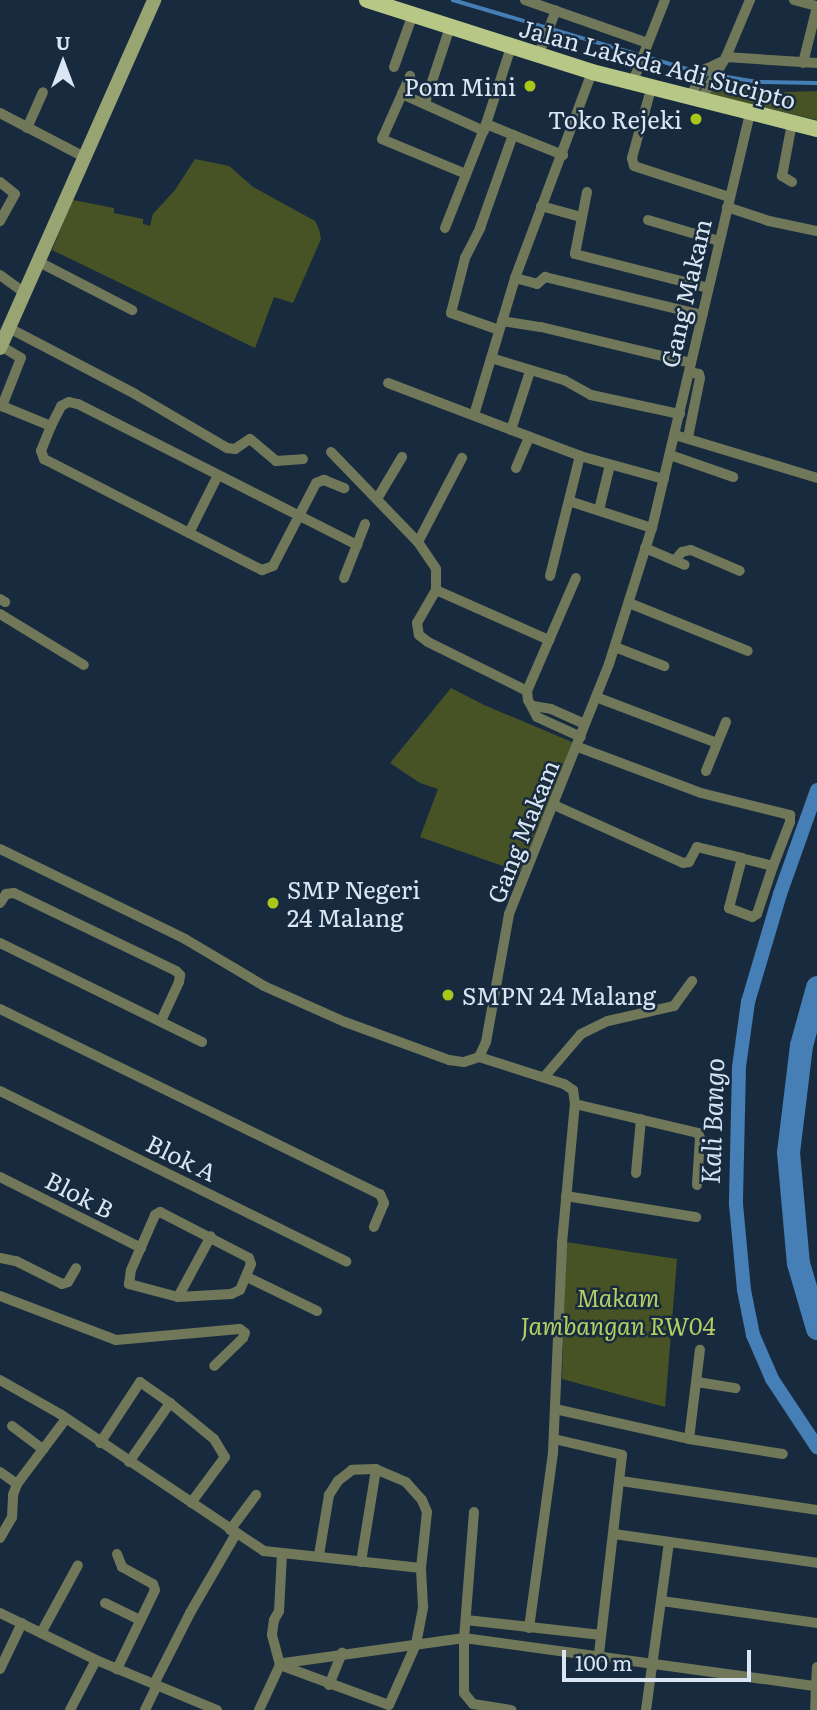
<!DOCTYPE html>
<style>
body{margin:0}
#map{position:relative;width:817px;height:1710px;overflow:hidden;background:#182b3e;font-family:Literata,serif}
div>[style]{position:absolute}
[style*='--x']{left:calc(var(--x)*1px);top:calc(var(--y)*1px);width:calc(var(--w)*1px);rotate:calc(var(--a)*1deg)}
.green>*{inset:0;background:#485325}
.stream>*{height:3.5px;margin:-1.75px;padding:0 1.75px;transform-origin:1.75px;border-radius:1.75px;background:#467eb6}
.canal>*{height:14px;margin:-7px;padding:0 7px;transform-origin:7px;border-radius:7px;background:#467eb6}
.river>*{height:23px;margin:-11.5px;padding:0 11.5px;transform-origin:11.5px;border-radius:11.5px;background:#467eb6}
.street>*{height:10px;margin:-5px;padding:0 5px;transform-origin:5px;border-radius:5px;background:#707859}
.secondary>*{height:14px;margin:-7px;padding:0 7px;transform-origin:7px;border-radius:7px;background:#98a573}
.primary>*{height:16px;margin:-8px;padding:0 8px;transform-origin:8px;border-radius:8px;background:#b7c886}
.dots>*{width:19px;height:19px;translate:-50% -50%;box-sizing:border-box;border:4px solid #182b3e;border-radius:50%}
span{translate:-50% -50%;white-space:nowrap;text-align:center;line-height:1.15;-webkit-text-stroke:5px #182b3e;paint-order:stroke}
.street-label{font-size:24px;color:#dae6f3}
.poi-label{font-size:24px;color:#dae6f3}
.right{translate:-100% -50%;text-align:right}
.left{translate:0 -50%;text-align:left}
.park-label{font-size:24px;color:#b6cf65;font-style:italic}
.water-label{font-size:26px;color:#d4e3f3;font-style:italic}
.north{position:absolute;left:28px;top:28px;width:70px;height:70px;-webkit-text-stroke:5px #182b3e;paint-order:stroke;rotate:0deg;font-size:19px;font-weight:700;line-height:28px;text-align:center;color:#dae6f3}
.north::after{content:'';display:block;margin:auto;width:24px;height:32px;background:#dae6f3;clip-path:polygon(50% 0,100% 100%,50% 72%,0 100%)}
.scale{position:absolute;left:562px;top:1650px;width:189px;height:32px;box-sizing:border-box;border:4px solid #dae6f3;border-top:0;padding-left:9px;font-size:21px;line-height:24px;white-space:nowrap;color:#dae6f3;-webkit-text-stroke:5px #182b3e;paint-order:stroke}
</style>
<div id="map">
<div class="green">
<i style="clip-path:polygon(716px 82px,785px 92px,817px 91px,817px 120px,709px 94px)"></i>
<i style="clip-path:polygon(195px 159px,229px 166px,253px 187px,315px 221px,319px 229px,321px 239px,293px 303px,274px 297px,255px 348px,52px 250px,73px 200px,114px 208px,114px 213px,143px 219px,143px 224px,150px 226px,153px 214px,175px 190px)"></i>
<i style="clip-path:polygon(451px 688px,484px 705px,572px 742px,571px 751px,520px 872px,420px 837px,438px 789px,420px 783px,390px 763px)"></i>
<i style="clip-path:polygon(566px 1242px,677px 1259px,665px 1407px,562px 1379px)"></i>
</div>
<div class="stream">
<i style="--x:453;--y:0;--w:255;--a:16.4"></i>
<i style="--x:698;--y:72;--w:61;--a:9.5"></i>
<i style="--x:758;--y:82;--w:59;--a:1"></i>
</div>
<div class="canal">
<i style="--x:817;--y:790;--w:110;--a:109.6"></i>
<i style="--x:780;--y:894;--w:113;--a:106.5"></i>
<i style="--x:748;--y:1002;--w:66;--a:97.9"></i>
<i style="--x:739;--y:1067;--w:137;--a:91.3"></i>
<i style="--x:736;--y:1204;--w:86;--a:84.7"></i>
<i style="--x:744;--y:1290;--w:46;--a:78.7"></i>
<i style="--x:753;--y:1335;--w:48;--a:66.6"></i>
<i style="--x:772;--y:1379;--w:82;--a:56.5"></i>
</div>
<div class="river">
<i style="--x:817;--y:987;--w:60;--a:105.4"></i>
<i style="--x:801;--y:1045;--w:108;--a:96.9"></i>
<i style="--x:788;--y:1152;--w:111;--a:84.9"></i>
<i style="--x:798;--y:1263;--w:68;--a:73.7"></i>
</div>
<div class="street">
<i style="--x:525;--y:0;--w:130;--a:19.3"></i>
<i style="--x:794;--y:0;--w:24;--a:15"></i>
<i style="--x:511;--y:47;--w:81;--a:108"></i>
<i style="--x:486;--y:124;--w:29;--a:22"></i>
<i style="--x:538;--y:56;--w:49;--a:-68.6"></i>
<i style="--x:726;--y:57;--w:91;--a:3.8"></i>
<i style="--x:803;--y:63;--w:58;--a:-76"></i>
<i style="--x:394;--y:67;--w:56;--a:-70.3"></i>
<i style="--x:632;--y:84;--w:90;--a:-68.6"></i>
<i style="--x:651;--y:89;--w:72;--a:105.4"></i>
<i style="--x:632;--y:158;--w:8;--a:76"></i>
<i style="--x:634;--y:166;--w:100;--a:18.1"></i>
<i style="--x:402;--y:94;--w:20;--a:-66"></i>
<i style="--x:689;--y:98;--w:34;--a:-60"></i>
<i style="--x:706;--y:69;--w:17;--a:-25"></i>
<i style="--x:700;--y:101;--w:51;--a:-59.4"></i>
<i style="--x:726;--y:57;--w:62;--a:-67.2"></i>
<i style="--x:425;--y:103;--w:80;--a:-71.8"></i>
<i style="--x:0;--y:113;--w:95;--a:27.6"></i>
<i style="--x:27;--y:128;--w:39;--a:-66"></i>
<i style="--x:466;--y:174;--w:91;--a:-157.4"></i>
<i style="--x:382;--y:139;--w:49;--a:-66"></i>
<i style="--x:402;--y:94;--w:90;--a:24.3"></i>
<i style="--x:0;--y:182;--w:19;--a:39"></i>
<i style="--x:15;--y:194;--w:31;--a:119"></i>
<i style="--x:792;--y:182;--w:12;--a:-149"></i>
<i style="--x:782;--y:176;--w:54;--a:-79.3"></i>
<i style="--x:587;--y:192;--w:63;--a:101"></i>
<i style="--x:575;--y:254;--w:137;--a:14.3"></i>
<i style="--x:541;--y:206;--w:41;--a:15.4"></i>
<i style="--x:727;--y:207;--w:44;--a:18.4"></i>
<i style="--x:769;--y:221;--w:49;--a:11.8"></i>
<i style="--x:648;--y:220;--w:74;--a:16.5"></i>
<i style="--x:445;--y:228;--w:112;--a:-68.5"></i>
<i style="--x:39;--y:262;--w:105;--a:27.3"></i>
<i style="--x:0;--y:275;--w:31;--a:36"></i>
<i style="--x:515;--y:278;--w:23;--a:15"></i>
<i style="--x:537;--y:284;--w:11;--a:-41"></i>
<i style="--x:545;--y:277;--w:162;--a:13.6"></i>
<i style="--x:502;--y:321;--w:39;--a:9"></i>
<i style="--x:541;--y:327;--w:154;--a:13.5"></i>
<i style="--x:9;--y:328;--w:142;--a:27.6"></i>
<i style="--x:135;--y:394;--w:107;--a:30.4"></i>
<i style="--x:227;--y:448;--w:8;--a:7"></i>
<i style="--x:235;--y:449;--w:18;--a:-34"></i>
<i style="--x:250;--y:439;--w:34;--a:40"></i>
<i style="--x:276;--y:461;--w:27;--a:-4"></i>
<i style="--x:499;--y:330;--w:51;--a:-160.5"></i>
<i style="--x:451;--y:313;--w:57;--a:-75.7"></i>
<i style="--x:465;--y:258;--w:34;--a:-63"></i>
<i style="--x:480;--y:228;--w:99;--a:-70.5"></i>
<i style="--x:513;--y:135;--w:54;--a:21.8"></i>
<i style="--x:1;--y:346;--w:23;--a:31"></i>
<i style="--x:21;--y:358;--w:52;--a:111.6"></i>
<i style="--x:2;--y:406;--w:53;--a:22.2"></i>
<i style="--x:51;--y:426;--w:27;--a:112"></i>
<i style="--x:41;--y:451;--w:9;--a:69"></i>
<i style="--x:44;--y:459;--w:245;--a:27"></i>
<i style="--x:262;--y:570;--w:12;--a:-20"></i>
<i style="--x:273;--y:566;--w:93;--a:-62.6"></i>
<i style="--x:316;--y:483;--w:9;--a:-21"></i>
<i style="--x:324;--y:480;--w:22;--a:22"></i>
<i style="--x:491;--y:358;--w:76;--a:16.8"></i>
<i style="--x:564;--y:380;--w:31;--a:29"></i>
<i style="--x:591;--y:395;--w:91;--a:12.1"></i>
<i style="--x:388;--y:383;--w:205;--a:20.8"></i>
<i style="--x:580;--y:456;--w:87;--a:15.3"></i>
<i style="--x:474;--y:415;--w:143;--a:-73.3"></i>
<i style="--x:515;--y:278;--w:220;--a:-69.5"></i>
<i style="--x:51;--y:426;--w:22;--a:-63"></i>
<i style="--x:61;--y:406;--w:9;--a:-27"></i>
<i style="--x:69;--y:402;--w:9;--a:13"></i>
<i style="--x:78;--y:404;--w:313;--a:26.8"></i>
<i style="--x:511;--y:430;--w:62;--a:-72.1"></i>
<i style="--x:675;--y:435;--w:148;--a:16.8"></i>
<i style="--x:688;--y:437;--w:60;--a:-78.5"></i>
<i style="--x:700;--y:378;--w:4;--a:-104"></i>
<i style="--x:699;--y:374;--w:10;--a:-169"></i>
<i style="--x:331;--y:452;--w:125;--a:46"></i>
<i style="--x:418;--y:542;--w:32;--a:56"></i>
<i style="--x:436;--y:569;--w:21;--a:90"></i>
<i style="--x:436;--y:590;--w:38;--a:120"></i>
<i style="--x:417;--y:623;--w:12;--a:81"></i>
<i style="--x:419;--y:635;--w:11;--a:38"></i>
<i style="--x:428;--y:642;--w:110;--a:26.3"></i>
<i style="--x:527;--y:691;--w:9;--a:84"></i>
<i style="--x:528;--y:700;--w:19;--a:62"></i>
<i style="--x:537;--y:717;--w:48;--a:24.4"></i>
<i style="--x:670;--y:455;--w:67;--a:19.2"></i>
<i style="--x:516;--y:468;--w:34;--a:-67"></i>
<i style="--x:377;--y:499;--w:49;--a:-59.2"></i>
<i style="--x:569;--y:501;--w:87;--a:18"></i>
<i style="--x:599;--y:510;--w:46;--a:-76.3"></i>
<i style="--x:189;--y:533;--w:63;--a:-63.4"></i>
<i style="--x:418;--y:542;--w:95;--a:-62.4"></i>
<i style="--x:645;--y:548;--w:43;--a:23"></i>
<i style="--x:675;--y:560;--w:11;--a:-49"></i>
<i style="--x:682;--y:552;--w:9;--a:-13"></i>
<i style="--x:691;--y:550;--w:53;--a:23.2"></i>
<i style="--x:550;--y:576;--w:124;--a:-76"></i>
<i style="--x:344;--y:578;--w:58;--a:-68.7"></i>
<i style="--x:436;--y:590;--w:124;--a:23.9"></i>
<i style="--x:0;--y:599;--w:6;--a:31"></i>
<i style="--x:629;--y:603;--w:128;--a:22"></i>
<i style="--x:0;--y:614;--w:98;--a:31.3"></i>
<i style="--x:615;--y:647;--w:53;--a:21.2"></i>
<i style="--x:527;--y:691;--w:123;--a:-66.6"></i>
<i style="--x:596;--y:697;--w:129;--a:20.8"></i>
<i style="--x:533;--y:706;--w:18;--a:9"></i>
<i style="--x:551;--y:709;--w:36;--a:24"></i>
<i style="--x:578;--y:747;--w:131;--a:20.5"></i>
<i style="--x:701;--y:793;--w:92;--a:13.9"></i>
<i style="--x:790;--y:815;--w:7;--a:90"></i>
<i style="--x:790;--y:822;--w:47;--a:111.1"></i>
<i style="--x:773;--y:866;--w:32;--a:-166"></i>
<i style="--x:706;--y:771;--w:53;--a:-67.8"></i>
<i style="--x:554;--y:805;--w:141;--a:24.2"></i>
<i style="--x:683;--y:863;--w:6;--a:-9"></i>
<i style="--x:689;--y:862;--w:17;--a:-62"></i>
<i style="--x:697;--y:847;--w:46;--a:13.7"></i>
<i style="--x:742;--y:858;--w:52;--a:104.6"></i>
<i style="--x:729;--y:908;--w:25;--a:21"></i>
<i style="--x:752;--y:917;--w:6;--a:-31"></i>
<i style="--x:757;--y:914;--w:51;--a:-71.6"></i>
<i style="--x:0;--y:849;--w:206;--a:25.9"></i>
<i style="--x:185;--y:939;--w:92;--a:30.7"></i>
<i style="--x:264;--y:986;--w:89;--a:24"></i>
<i style="--x:345;--y:1022;--w:111;--a:20.1"></i>
<i style="--x:449;--y:1060;--w:15;--a:8"></i>
<i style="--x:464;--y:1062;--w:16;--a:-18"></i>
<i style="--x:479;--y:1057;--w:17;--a:-65"></i>
<i style="--x:486;--y:1042;--w:130;--a:-79.8"></i>
<i style="--x:509;--y:914;--w:269;--a:-68.2"></i>
<i style="--x:609;--y:664;--w:143;--a:-72.5"></i>
<i style="--x:652;--y:528;--w:426;--a:-76.7"></i>
<i style="--x:0;--y:903;--w:11;--a:-56"></i>
<i style="--x:6;--y:894;--w:8;--a:-7"></i>
<i style="--x:14;--y:893;--w:180;--a:25.7"></i>
<i style="--x:176;--y:971;--w:6;--a:45"></i>
<i style="--x:180;--y:975;--w:7;--a:98"></i>
<i style="--x:179;--y:982;--w:43;--a:114.8"></i>
<i style="--x:0;--y:943;--w:225;--a:26.1"></i>
<i style="--x:0;--y:1009;--w:423;--a:26"></i>
<i style="--x:380;--y:1194;--w:10;--a:66"></i>
<i style="--x:384;--y:1203;--w:26;--a:113"></i>
<i style="--x:479;--y:1057;--w:89;--a:17.6"></i>
<i style="--x:564;--y:1084;--w:11;--a:34"></i>
<i style="--x:573;--y:1090;--w:14;--a:82"></i>
<i style="--x:575;--y:1104;--w:126;--a:13.3"></i>
<i style="--x:698;--y:1133;--w:5;--a:68"></i>
<i style="--x:700;--y:1138;--w:47;--a:93.7"></i>
<i style="--x:545;--y:1076;--w:55;--a:-49.4"></i>
<i style="--x:581;--y:1034;--w:30;--a:-26"></i>
<i style="--x:608;--y:1021;--w:68;--a:-12.8"></i>
<i style="--x:674;--y:1006;--w:31;--a:-54"></i>
<i style="--x:0;--y:1091;--w:386;--a:26.2"></i>
<i style="--x:636;--y:1173;--w:54;--a:-84.7"></i>
<i style="--x:0;--y:1177;--w:158;--a:26.7"></i>
<i style="--x:566;--y:1196;--w:132;--a:9.2"></i>
<i style="--x:160;--y:1212;--w:100;--a:27.3"></i>
<i style="--x:249;--y:1258;--w:6;--a:72"></i>
<i style="--x:251;--y:1264;--w:28;--a:113"></i>
<i style="--x:240;--y:1290;--w:10;--a:156"></i>
<i style="--x:231;--y:1294;--w:53;--a:176.8"></i>
<i style="--x:178;--y:1297;--w:51;--a:-165.1"></i>
<i style="--x:129;--y:1284;--w:14;--a:-82"></i>
<i style="--x:131;--y:1270;--w:60;--a:-66.4"></i>
<i style="--x:155;--y:1215;--w:6;--a:-31"></i>
<i style="--x:0;--y:1258;--w:16;--a:11"></i>
<i style="--x:16;--y:1261;--w:51;--a:26.6"></i>
<i style="--x:62;--y:1284;--w:6;--a:-18"></i>
<i style="--x:68;--y:1282;--w:16;--a:-60"></i>
<i style="--x:247;--y:1277;--w:78;--a:25.9"></i>
<i style="--x:0;--y:1296;--w:124;--a:20.8"></i>
<i style="--x:116;--y:1340;--w:124;--a:-5.1"></i>
<i style="--x:240;--y:1329;--w:6;--a:39"></i>
<i style="--x:245;--y:1333;--w:5;--a:112"></i>
<i style="--x:243;--y:1338;--w:40;--a:136"></i>
<i style="--x:178;--y:1297;--w:69;--a:-61.6"></i>
<i style="--x:0;--y:1380;--w:69;--a:29.5"></i>
<i style="--x:60;--y:1414;--w:246;--a:33.9"></i>
<i style="--x:264;--y:1551;--w:158;--a:6.2"></i>
<i style="--x:697;--y:1382;--w:39;--a:9"></i>
<i style="--x:555;--y:1409;--w:137;--a:12.6"></i>
<i style="--x:689;--y:1439;--w:95;--a:9.1"></i>
<i style="--x:12;--y:1426;--w:39;--a:37"></i>
<i style="--x:554;--y:1439;--w:70;--a:13.2"></i>
<i style="--x:622;--y:1455;--w:200;--a:96.6"></i>
<i style="--x:689;--y:1439;--w:90;--a:-83"></i>
<i style="--x:100;--y:1443;--w:73;--a:-56.7"></i>
<i style="--x:140;--y:1382;--w:37;--a:35"></i>
<i style="--x:129;--y:1462;--w:72;--a:-55.2"></i>
<i style="--x:170;--y:1403;--w:57;--a:39.3"></i>
<i style="--x:214;--y:1439;--w:21;--a:59"></i>
<i style="--x:225;--y:1457;--w:57;--a:126.5"></i>
<i style="--x:0;--y:1472;--w:21;--a:35"></i>
<i style="--x:621;--y:1481;--w:198;--a:8.4"></i>
<i style="--x:474;--y:1512;--w:126;--a:94.5"></i>
<i style="--x:464;--y:1638;--w:55;--a:90"></i>
<i style="--x:464;--y:1693;--w:14;--a:51"></i>
<i style="--x:473;--y:1704;--w:39;--a:9"></i>
<i style="--x:230;--y:1530;--w:44;--a:-53.4"></i>
<i style="--x:614;--y:1534;--w:205;--a:8.1"></i>
<i style="--x:0;--y:1538;--w:24;--a:-60"></i>
<i style="--x:12;--y:1517;--w:22;--a:-87"></i>
<i style="--x:13;--y:1495;--w:12;--a:-70"></i>
<i style="--x:17;--y:1484;--w:80;--a:-53.1"></i>
<i style="--x:117;--y:1554;--w:14;--a:69"></i>
<i style="--x:122;--y:1567;--w:35;--a:29"></i>
<i style="--x:153;--y:1584;--w:6;--a:72"></i>
<i style="--x:155;--y:1590;--w:88;--a:115.7"></i>
<i style="--x:282;--y:1554;--w:57;--a:93"></i>
<i style="--x:279;--y:1611;--w:10;--a:119"></i>
<i style="--x:274;--y:1620;--w:15;--a:98"></i>
<i style="--x:272;--y:1635;--w:31;--a:75"></i>
<i style="--x:280;--y:1665;--w:116;--a:20.2"></i>
<i style="--x:389;--y:1705;--w:67;--a:-66.1"></i>
<i style="--x:416;--y:1644;--w:38;--a:-79"></i>
<i style="--x:423;--y:1607;--w:39;--a:-93"></i>
<i style="--x:421;--y:1568;--w:56;--a:-83.9"></i>
<i style="--x:427;--y:1512;--w:13;--a:-113"></i>
<i style="--x:422;--y:1500;--w:24;--a:-132"></i>
<i style="--x:406;--y:1482;--w:33;--a:-157"></i>
<i style="--x:376;--y:1469;--w:24;--a:178"></i>
<i style="--x:352;--y:1470;--w:18;--a:142"></i>
<i style="--x:338;--y:1481;--w:17;--a:123"></i>
<i style="--x:329;--y:1495;--w:61;--a:99.5"></i>
<i style="--x:361;--y:1562;--w:94;--a:-80.8"></i>
<i style="--x:662;--y:1601;--w:157;--a:8.1"></i>
<i style="--x:105;--y:1603;--w:39;--a:26"></i>
<i style="--x:0;--y:1613;--w:107;--a:26.1"></i>
<i style="--x:96;--y:1660;--w:131;--a:22.5"></i>
<i style="--x:466;--y:1620;--w:136;--a:6.3"></i>
<i style="--x:529;--y:1628;--w:178;--a:-82.2"></i>
<i style="--x:553;--y:1452;--w:209;--a:-87.5"></i>
<i style="--x:562;--y:1243;--w:140;--a:-84.7"></i>
<i style="--x:41;--y:1633;--w:77;--a:-61.4"></i>
<i style="--x:0;--y:1669;--w:51;--a:-64.4"></i>
<i style="--x:154;--y:1684;--w:80;--a:-63.1"></i>
<i style="--x:190;--y:1613;--w:91;--a:-59.8"></i>
<i style="--x:329;--y:1685;--w:35;--a:-68"></i>
<i style="--x:816;--y:1686;--w:19;--a:-87"></i>
<i style="--x:70;--y:1710;--w:56;--a:-62.5"></i>
<i style="--x:145;--y:1710;--w:28;--a:-64"></i>
<i style="--x:259;--y:1710;--w:50;--a:-65"></i>
<i style="--x:280;--y:1665;--w:4;--a:-27"></i>
<i style="--x:284;--y:1663;--w:182;--a:-7.9"></i>
<i style="--x:464;--y:1638;--w:355;--a:7.8"></i>
<i style="--x:816;--y:1686;--w:24;--a:92"></i>
<i style="--x:646;--y:1710;--w:169;--a:-82.2"></i>
</div>
<div class="secondary">
<i style="--x:0;--y:348;--w:381;--a:-66.1"></i>
</div>
<div class="primary">
<i style="--x:367;--y:0;--w:236;--a:17.7"></i>
<i style="--x:592;--y:72;--w:232;--a:14.2"></i>
</div>
<div class="dots">
<i style="left:530px;top:86px;background:#a9c71a"></i>
<i style="left:696px;top:119px;background:#a9c71a"></i>
<i style="left:273px;top:903px;background:#a9c71a"></i>
<i style="left:448px;top:995px;background:#a9c71a"></i>
</div>
<div class="street-label">
<span style="left:658px;top:63px;rotate:15deg">Jalan Laksda Adi Sucipto</span>
<span style="left:685px;top:293px;rotate:-77deg">Gang Makam</span>
<span style="left:522px;top:831px;rotate:-68deg">Gang Makam</span>
<span style="left:182px;top:1157px;rotate:26deg">Blok A</span>
<span style="left:80px;top:1194px;rotate:27deg">Blok B</span>
</div>
<div class="poi-label">
<span class="right" style="left:516px;top:86px">Pom Mini</span>
<span class="right" style="left:682px;top:119px">Toko Rejeki</span>
<span class="left" style="left:287px;top:903px">SMP Negeri<br>24 Malang</span>
<span class="left" style="left:462px;top:995px">SMPN 24 Malang</span>
</div>
<div class="park-label">
<span style="left:618px;top:1311px">Makam<br>Jambangan RW04</span>
</div>
<div class="water-label">
<span style="left:711px;top:1121px;rotate:-88deg">Kali Bango</span>
</div>
<div class="north">U</div>
<div class="scale">100 m</div>
</div>
